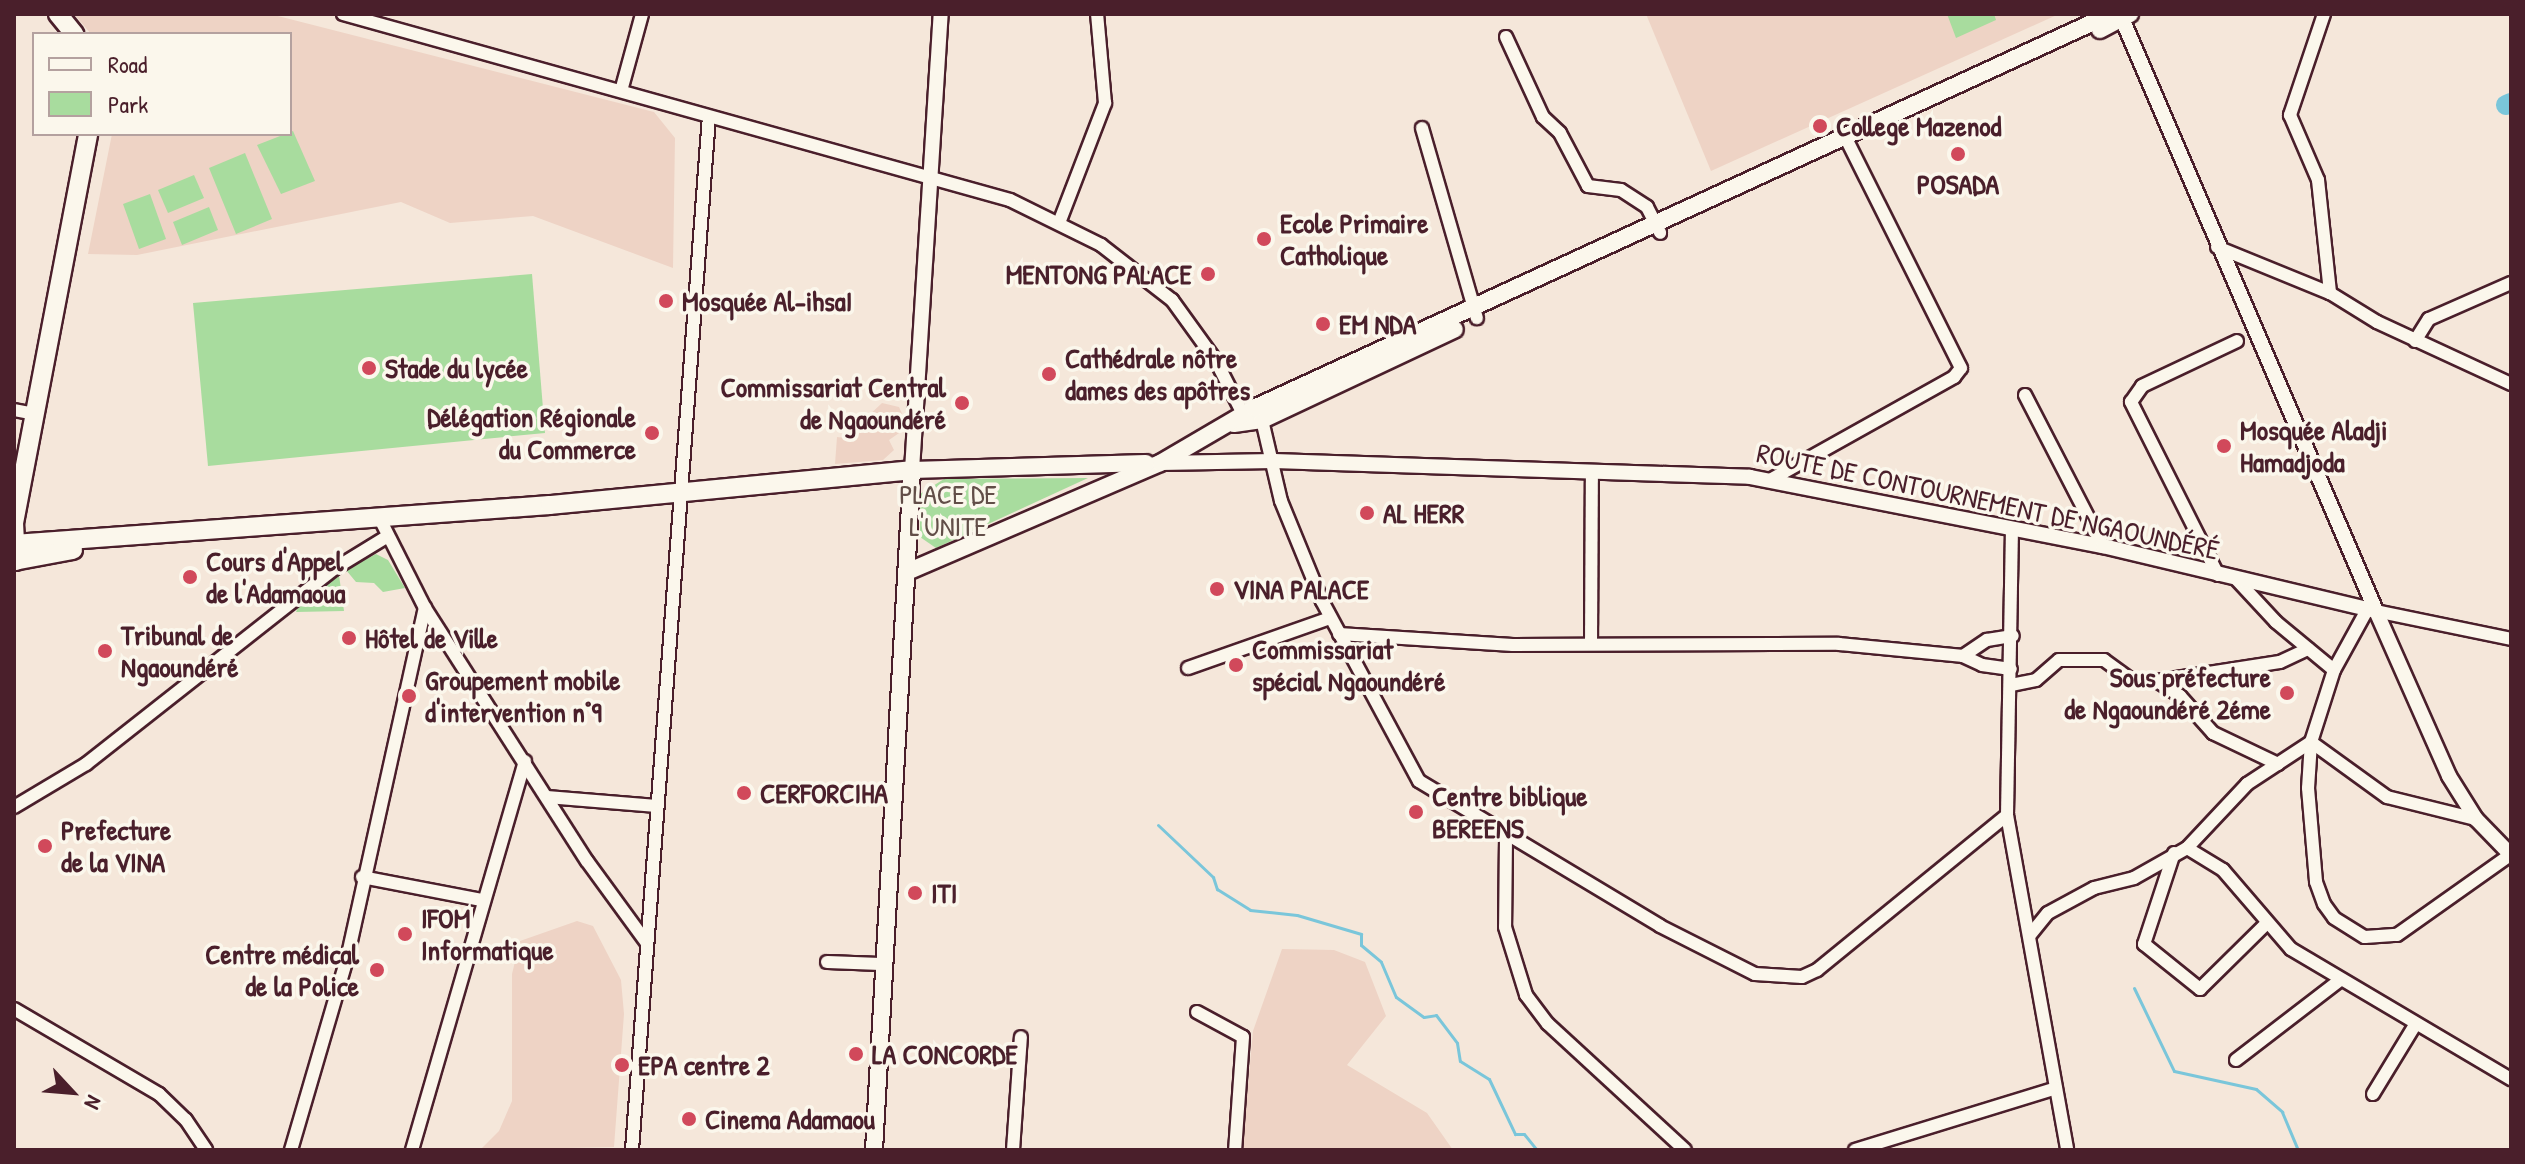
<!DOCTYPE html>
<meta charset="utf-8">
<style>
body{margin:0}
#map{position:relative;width:2525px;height:1164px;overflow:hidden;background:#f5e7da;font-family:"Patrick Hand",sans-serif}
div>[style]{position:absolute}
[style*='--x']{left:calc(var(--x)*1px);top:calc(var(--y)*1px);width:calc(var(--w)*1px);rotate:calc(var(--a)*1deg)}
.built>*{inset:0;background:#eed3c5}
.green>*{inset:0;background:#a8dc9e}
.stream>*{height:3px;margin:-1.5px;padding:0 1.5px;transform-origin:1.5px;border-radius:1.5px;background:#7ac6da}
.river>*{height:20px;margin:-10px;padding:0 10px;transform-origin:10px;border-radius:10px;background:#7ac6da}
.roads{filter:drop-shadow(2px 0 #4a1f2b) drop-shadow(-2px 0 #4a1f2b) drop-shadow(0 2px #4a1f2b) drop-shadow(0 -2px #4a1f2b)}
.minor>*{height:12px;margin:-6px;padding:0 6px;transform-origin:6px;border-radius:6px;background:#fbf7ec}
.tertiary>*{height:14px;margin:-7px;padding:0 7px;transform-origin:7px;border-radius:7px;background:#fbf7ec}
.secondary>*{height:16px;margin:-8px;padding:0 8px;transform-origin:8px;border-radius:8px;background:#fbf7ec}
.primary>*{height:18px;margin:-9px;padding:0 9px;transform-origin:9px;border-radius:9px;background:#fbf7ec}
.dots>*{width:22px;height:22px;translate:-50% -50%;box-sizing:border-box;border:4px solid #fbf7ec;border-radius:50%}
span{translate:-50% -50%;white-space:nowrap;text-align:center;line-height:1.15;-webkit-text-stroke:7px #fbf7ec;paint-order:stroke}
.poi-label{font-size:28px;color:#4a1f2b;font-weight:700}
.left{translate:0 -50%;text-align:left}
.right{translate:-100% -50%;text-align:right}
.park-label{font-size:28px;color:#624e48}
.street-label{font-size:28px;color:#4a1f2b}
.frame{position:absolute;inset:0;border:16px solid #4a1f2b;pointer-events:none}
.legend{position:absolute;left:32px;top:32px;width:260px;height:104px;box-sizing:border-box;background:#fbf7ec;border:2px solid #b4a19f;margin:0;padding:10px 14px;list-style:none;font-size:24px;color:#4a1f2b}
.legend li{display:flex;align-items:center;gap:16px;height:40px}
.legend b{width:40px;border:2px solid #b4a19f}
.north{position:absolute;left:32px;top:1052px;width:80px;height:80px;-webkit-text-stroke:6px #fbf7ec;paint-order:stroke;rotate:116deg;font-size:22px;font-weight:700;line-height:32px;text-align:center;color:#4a1f2b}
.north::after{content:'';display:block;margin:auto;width:28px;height:36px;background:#4a1f2b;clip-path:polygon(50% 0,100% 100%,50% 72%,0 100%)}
</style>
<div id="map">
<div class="built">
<i style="clip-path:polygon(74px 14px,270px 14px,654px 112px,675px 138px,673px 268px,533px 216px,450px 223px,401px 202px,137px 255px,88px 254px,112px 134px,290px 134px,290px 34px,91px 34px)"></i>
<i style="clip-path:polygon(1646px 14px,2059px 14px,1711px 171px)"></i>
<i style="clip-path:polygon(882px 403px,899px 407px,904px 418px,898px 421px,902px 431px,889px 440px,894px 450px,883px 460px,835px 464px,837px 437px,845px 438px)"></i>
<i style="clip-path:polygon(577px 921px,593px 926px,621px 980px,624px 1014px,614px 1147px,480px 1150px,499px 1131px,512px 1101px,512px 974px,520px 941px)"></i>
<i style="clip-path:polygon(1282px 949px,1334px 950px,1365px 962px,1386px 1016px,1347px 1065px,1427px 1113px,1453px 1150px,1242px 1150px,1253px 1031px)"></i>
</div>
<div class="green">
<i style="clip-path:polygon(1947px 14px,1994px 14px,1996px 20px,1956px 38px)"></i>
<i style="clip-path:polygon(293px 131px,315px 181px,281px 194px,257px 145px)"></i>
<i style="clip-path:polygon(245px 153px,272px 219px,236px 234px,209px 168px)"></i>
<i style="clip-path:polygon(194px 175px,204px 198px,168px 213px,158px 190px)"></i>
<i style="clip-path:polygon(150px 194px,166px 239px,139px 249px,123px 204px)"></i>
<i style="clip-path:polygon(209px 207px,218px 230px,182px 245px,173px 222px)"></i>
<i style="clip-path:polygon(532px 274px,545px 433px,208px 466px,193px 303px)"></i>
<i style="clip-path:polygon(1088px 478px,936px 548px,920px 537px,920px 494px,944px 479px)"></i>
<i style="clip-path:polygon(376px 554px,388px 560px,405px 588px,383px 592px,374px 583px,356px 582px,346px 570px)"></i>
<i style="clip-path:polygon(339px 575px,344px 611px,296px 612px,299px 605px)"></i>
</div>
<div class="stream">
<i style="--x:1158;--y:825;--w:76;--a:43.4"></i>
<i style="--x:1213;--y:877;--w:13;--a:72"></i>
<i style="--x:1217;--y:889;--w:39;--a:32"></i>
<i style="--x:1250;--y:910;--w:47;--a:6.1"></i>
<i style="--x:1297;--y:915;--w:67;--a:16.5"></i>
<i style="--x:1361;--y:934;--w:11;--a:90"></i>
<i style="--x:1361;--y:945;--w:26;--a:40"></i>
<i style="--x:1381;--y:962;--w:38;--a:67"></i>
<i style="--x:1396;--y:997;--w:34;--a:36"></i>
<i style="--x:1424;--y:1017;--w:12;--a:-9"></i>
<i style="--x:1436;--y:1015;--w:35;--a:53"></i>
<i style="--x:1457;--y:1043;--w:18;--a:81"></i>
<i style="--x:1460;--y:1061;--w:34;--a:32"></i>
<i style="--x:1489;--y:1079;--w:61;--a:64.7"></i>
<i style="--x:1515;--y:1134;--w:9;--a:0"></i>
<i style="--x:1524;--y:1134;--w:21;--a:51"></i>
<i style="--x:2134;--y:988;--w:92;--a:64.3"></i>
<i style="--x:2174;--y:1071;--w:84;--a:12.4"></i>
<i style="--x:2256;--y:1089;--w:35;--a:41"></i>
<i style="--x:2282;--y:1112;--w:41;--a:67.2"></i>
</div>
<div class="river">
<i style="--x:2506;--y:105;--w:5;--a:-22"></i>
</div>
<div class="roads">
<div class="minor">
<i style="--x:343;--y:14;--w:692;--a:15.58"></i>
<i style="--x:1010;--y:200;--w:102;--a:26.3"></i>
<i style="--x:1101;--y:245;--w:90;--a:37.8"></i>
<i style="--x:1172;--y:300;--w:75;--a:54.2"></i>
<i style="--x:1216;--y:361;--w:66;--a:63"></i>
<i style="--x:2324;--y:14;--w:107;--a:108.6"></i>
<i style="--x:2290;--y:115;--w:71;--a:66.7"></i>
<i style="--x:2318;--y:180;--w:114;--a:83.9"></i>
<i style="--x:1506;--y:37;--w:88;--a:65.2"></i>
<i style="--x:1543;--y:117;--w:23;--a:43"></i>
<i style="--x:1560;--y:133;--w:60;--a:62.2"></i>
<i style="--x:1588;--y:186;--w:33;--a:7"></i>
<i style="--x:1621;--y:190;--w:31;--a:33"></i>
<i style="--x:1647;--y:207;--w:29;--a:63"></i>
<i style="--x:621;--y:91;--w:80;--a:-74.7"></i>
<i style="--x:1422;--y:128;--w:198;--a:73.9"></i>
<i style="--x:1059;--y:223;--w:129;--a:-69"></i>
<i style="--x:1105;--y:103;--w:89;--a:-95.1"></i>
<i style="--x:2217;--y:247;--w:122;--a:22.2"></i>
<i style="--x:2330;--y:293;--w:55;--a:31.7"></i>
<i style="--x:2377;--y:322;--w:148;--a:24.8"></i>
<i style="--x:2415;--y:341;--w:26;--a:-58"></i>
<i style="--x:2429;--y:319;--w:90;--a:-23.7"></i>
<i style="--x:2025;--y:395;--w:170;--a:62.7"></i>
<i style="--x:14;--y:410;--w:20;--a:11"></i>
<i style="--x:1262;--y:420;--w:83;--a:76.8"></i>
<i style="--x:1281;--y:501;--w:108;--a:67.7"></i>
<i style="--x:1322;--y:601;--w:204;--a:61.7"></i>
<i style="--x:1419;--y:781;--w:281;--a:31"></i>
<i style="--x:1660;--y:926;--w:106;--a:26.8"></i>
<i style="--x:1755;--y:974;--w:47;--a:3.7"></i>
<i style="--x:1802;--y:977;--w:17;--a:-25"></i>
<i style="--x:1817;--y:970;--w:245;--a:-39.2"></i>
<i style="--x:1770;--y:480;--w:211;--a:-29.2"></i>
<i style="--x:1954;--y:377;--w:11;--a:-52"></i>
<i style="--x:1961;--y:368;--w:257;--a:-116.6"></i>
<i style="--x:379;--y:517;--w:102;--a:63.2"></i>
<i style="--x:425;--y:608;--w:300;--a:57.4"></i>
<i style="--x:587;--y:861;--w:100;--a:53.9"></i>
<i style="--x:2012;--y:528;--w:287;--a:91"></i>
<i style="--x:2007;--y:815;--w:340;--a:79.8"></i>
<i style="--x:2218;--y:575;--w:194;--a:-116.7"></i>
<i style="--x:2131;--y:402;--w:19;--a:-55"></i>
<i style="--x:2142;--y:386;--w:105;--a:-25.3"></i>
<i style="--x:2237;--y:580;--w:57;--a:47.1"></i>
<i style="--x:2276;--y:622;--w:75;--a:39.6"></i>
<i style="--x:2367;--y:610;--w:68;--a:118.8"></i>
<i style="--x:2334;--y:670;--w:76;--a:107.7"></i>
<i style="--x:2311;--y:742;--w:46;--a:93.7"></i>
<i style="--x:2308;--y:788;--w:94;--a:85.1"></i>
<i style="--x:2316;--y:882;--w:23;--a:70"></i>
<i style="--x:2324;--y:904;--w:17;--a:54"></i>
<i style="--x:2334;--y:918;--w:36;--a:32"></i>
<i style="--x:2365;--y:937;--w:32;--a:-4"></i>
<i style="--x:2397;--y:935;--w:138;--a:-35.3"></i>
<i style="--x:2376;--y:611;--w:138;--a:11.7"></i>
<i style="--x:1339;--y:634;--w:174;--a:3.6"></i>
<i style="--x:1513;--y:645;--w:326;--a:-0.2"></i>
<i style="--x:1839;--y:644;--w:125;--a:5.5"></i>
<i style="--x:1963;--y:656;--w:21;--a:25"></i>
<i style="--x:1982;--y:665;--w:29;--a:8"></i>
<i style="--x:1591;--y:644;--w:173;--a:-89.7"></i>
<i style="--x:1963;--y:656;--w:29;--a:-34"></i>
<i style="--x:1987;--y:640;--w:26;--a:-9"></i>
<i style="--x:1188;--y:668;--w:151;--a:-19.4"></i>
<i style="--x:2160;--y:683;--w:24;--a:33"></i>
<i style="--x:2180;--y:696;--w:50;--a:48.3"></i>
<i style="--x:2213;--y:733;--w:72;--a:25.5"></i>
<i style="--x:2011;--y:685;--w:25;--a:-11"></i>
<i style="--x:2036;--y:680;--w:30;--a:-41"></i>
<i style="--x:2059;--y:660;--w:45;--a:0"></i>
<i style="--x:2104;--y:660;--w:34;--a:36"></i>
<i style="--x:2132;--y:680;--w:25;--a:2"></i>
<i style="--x:2157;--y:681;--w:124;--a:-8.8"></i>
<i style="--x:2280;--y:662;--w:31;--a:-25"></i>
<i style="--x:2311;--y:742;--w:94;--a:35.9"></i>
<i style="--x:2387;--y:797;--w:92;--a:13.9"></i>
<i style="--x:547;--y:797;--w:110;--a:4.7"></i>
<i style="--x:14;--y:807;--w:84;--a:-30.8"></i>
<i style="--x:86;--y:764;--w:315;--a:-38.2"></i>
<i style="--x:334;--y:569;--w:63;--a:-31.4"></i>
<i style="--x:1506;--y:838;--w:89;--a:90.6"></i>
<i style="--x:1505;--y:927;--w:71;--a:72.8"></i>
<i style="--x:1526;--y:995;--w:36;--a:53"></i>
<i style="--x:1548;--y:1024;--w:186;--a:42.6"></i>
<i style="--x:2187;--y:848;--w:88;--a:-46.8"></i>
<i style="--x:2247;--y:784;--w:77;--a:-33.3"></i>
<i style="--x:2174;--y:853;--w:96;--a:108.2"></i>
<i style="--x:2144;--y:944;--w:72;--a:38.8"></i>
<i style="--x:2200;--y:989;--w:94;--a:-44.6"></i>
<i style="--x:362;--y:877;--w:121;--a:10.9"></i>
<i style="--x:2030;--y:935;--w:28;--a:-51"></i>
<i style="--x:2048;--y:913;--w:52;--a:-28.5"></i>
<i style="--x:2094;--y:888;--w:41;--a:-14"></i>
<i style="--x:2134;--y:878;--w:61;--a:-29.5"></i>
<i style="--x:2187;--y:848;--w:42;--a:31.4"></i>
<i style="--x:2223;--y:870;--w:104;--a:49.3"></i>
<i style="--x:2291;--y:949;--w:256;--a:30.6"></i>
<i style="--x:827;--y:962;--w:54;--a:2.1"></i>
<i style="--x:14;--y:1009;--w:168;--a:30.4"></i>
<i style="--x:159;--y:1094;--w:37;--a:44"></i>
<i style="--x:186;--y:1120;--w:36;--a:56"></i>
<i style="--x:1197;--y:1012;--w:52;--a:28.5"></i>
<i style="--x:1243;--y:1037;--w:113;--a:94"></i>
<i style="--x:2236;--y:1060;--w:130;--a:-37.5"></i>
<i style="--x:2373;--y:1094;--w:81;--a:-58.7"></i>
<i style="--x:291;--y:1150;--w:199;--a:-73.7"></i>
<i style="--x:347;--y:959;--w:360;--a:-77.5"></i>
<i style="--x:412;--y:1150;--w:405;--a:-73.8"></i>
<i style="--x:632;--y:1150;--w:1036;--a:-85.74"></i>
<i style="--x:1013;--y:1150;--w:113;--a:-86"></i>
<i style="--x:1855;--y:1150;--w:210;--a:-17.1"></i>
</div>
<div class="tertiary">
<i style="--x:2120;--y:14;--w:650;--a:66.79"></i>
<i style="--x:1160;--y:463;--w:114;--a:-1"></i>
<i style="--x:1274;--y:461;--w:476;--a:1.9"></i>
<i style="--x:1750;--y:477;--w:360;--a:11.1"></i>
<i style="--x:2103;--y:546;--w:281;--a:13.4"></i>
<i style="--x:2376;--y:611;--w:180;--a:66.1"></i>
<i style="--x:2449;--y:776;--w:51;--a:57.9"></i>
<i style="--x:2476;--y:819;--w:50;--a:45.8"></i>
<i style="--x:912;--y:470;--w:457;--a:-86.4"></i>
</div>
<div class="secondary">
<i style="--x:2100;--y:30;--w:34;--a:-28"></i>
<i style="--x:1234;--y:424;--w:28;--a:-8"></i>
<i style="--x:1262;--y:420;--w:213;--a:-25.2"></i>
<i style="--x:907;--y:572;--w:275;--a:-23.3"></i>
<i style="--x:1160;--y:463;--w:109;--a:-30.3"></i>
<i style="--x:1254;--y:408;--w:943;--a:-24.69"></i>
<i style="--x:874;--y:1150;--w:681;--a:-86.8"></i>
<i style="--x:912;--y:470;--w:234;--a:-1.7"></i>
</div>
<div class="primary">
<i style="--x:58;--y:14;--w:26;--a:51"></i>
<i style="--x:14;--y:544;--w:537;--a:-4.16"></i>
<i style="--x:550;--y:505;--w:364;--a:-5.5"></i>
<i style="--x:14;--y:561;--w:60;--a:-10.6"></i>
<i style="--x:16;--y:561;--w:38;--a:-93"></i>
<i style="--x:14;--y:523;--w:396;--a:-79.2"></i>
</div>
</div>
<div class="dots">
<i style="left:1820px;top:126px;background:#d1495b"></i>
<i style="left:1958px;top:154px;background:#d1495b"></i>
<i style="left:1264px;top:239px;background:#d1495b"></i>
<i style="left:1208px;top:274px;background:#d1495b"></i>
<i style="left:666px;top:301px;background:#d1495b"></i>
<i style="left:1323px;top:324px;background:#d1495b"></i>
<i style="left:369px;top:368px;background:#d1495b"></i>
<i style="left:1049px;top:374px;background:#d1495b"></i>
<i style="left:962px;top:403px;background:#d1495b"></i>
<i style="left:652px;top:433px;background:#d1495b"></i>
<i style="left:2224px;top:446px;background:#d1495b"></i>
<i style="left:1367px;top:513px;background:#d1495b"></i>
<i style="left:190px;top:577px;background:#d1495b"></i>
<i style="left:1217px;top:589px;background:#d1495b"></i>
<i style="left:349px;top:638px;background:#d1495b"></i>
<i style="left:105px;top:651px;background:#d1495b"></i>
<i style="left:1236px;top:665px;background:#d1495b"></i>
<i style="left:2287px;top:693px;background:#d1495b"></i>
<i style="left:409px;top:696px;background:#d1495b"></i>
<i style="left:744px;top:793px;background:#d1495b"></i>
<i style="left:1416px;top:812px;background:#d1495b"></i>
<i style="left:45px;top:846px;background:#d1495b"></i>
<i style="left:915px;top:893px;background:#d1495b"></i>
<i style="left:405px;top:934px;background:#d1495b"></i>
<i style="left:377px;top:970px;background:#d1495b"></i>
<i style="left:856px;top:1054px;background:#d1495b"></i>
<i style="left:622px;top:1065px;background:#d1495b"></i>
<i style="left:689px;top:1119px;background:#d1495b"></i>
</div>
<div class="poi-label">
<span class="left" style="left:1836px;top:126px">College Mazenod</span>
<span style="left:1958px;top:184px">POSADA</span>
<span class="left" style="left:1280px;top:239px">Ecole Primaire<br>Catholique</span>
<span class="right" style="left:1192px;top:274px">MENTONG PALACE</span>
<span class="left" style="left:682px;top:301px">Mosquée Al-ihsaI</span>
<span class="left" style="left:1339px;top:324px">EM NDA</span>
<span class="left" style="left:1065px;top:374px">Cathédrale nôtre<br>dames des apôtres</span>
<span class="left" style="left:385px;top:368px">Stade du lycée</span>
<span class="right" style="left:946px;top:403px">Commissariat Central<br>de Ngaoundéré</span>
<span class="right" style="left:636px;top:433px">Délégation Régionale<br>du Commerce</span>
<span class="left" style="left:2240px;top:446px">Mosquée Aladji<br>Hamadjoda</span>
<span class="left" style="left:1383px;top:513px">AL HERR</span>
<span class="left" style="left:206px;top:577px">Cours d'Appel<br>de l'Adamaoua</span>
<span class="left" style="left:1233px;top:589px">VINA PALACE</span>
<span class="left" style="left:121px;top:651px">Tribunal de<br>Ngaoundéré</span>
<span class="left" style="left:365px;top:638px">Hôtel de Ville</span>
<span class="left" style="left:1252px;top:665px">Commissariat<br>spécial Ngaoundéré</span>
<span class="right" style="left:2271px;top:693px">Sous préfecture<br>de Ngaoundéré 2éme</span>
<span class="left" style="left:425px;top:696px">Groupement mobile<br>d'intervention n°9</span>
<span class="left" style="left:760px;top:793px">CERFORCIHA</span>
<span class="left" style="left:1432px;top:812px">Centre biblique<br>BEREENS</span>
<span class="left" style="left:61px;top:846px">Prefecture<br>de la VINA</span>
<span class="left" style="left:931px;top:893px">ITI</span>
<span class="left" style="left:421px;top:934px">IFOM<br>Informatique</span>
<span class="right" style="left:359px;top:970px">Centre médical<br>de la Police</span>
<span class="left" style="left:872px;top:1054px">LA CONCORDE</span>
<span class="left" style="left:638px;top:1065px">EPA centre 2</span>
<span class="left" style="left:705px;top:1119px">Cinema Adamaou</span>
</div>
<div class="park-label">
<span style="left:948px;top:510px">PLACE DE<br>L'UNITE</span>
</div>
<div class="street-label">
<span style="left:1988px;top:501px;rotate:12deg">ROUTE DE CONTOURNEMENT DE NGAOUNDÉRÉ</span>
</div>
<div class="frame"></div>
<ul class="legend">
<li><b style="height:10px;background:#fbf7ec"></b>Road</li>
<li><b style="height:22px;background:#a8dc9e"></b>Park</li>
</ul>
<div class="north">N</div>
</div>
